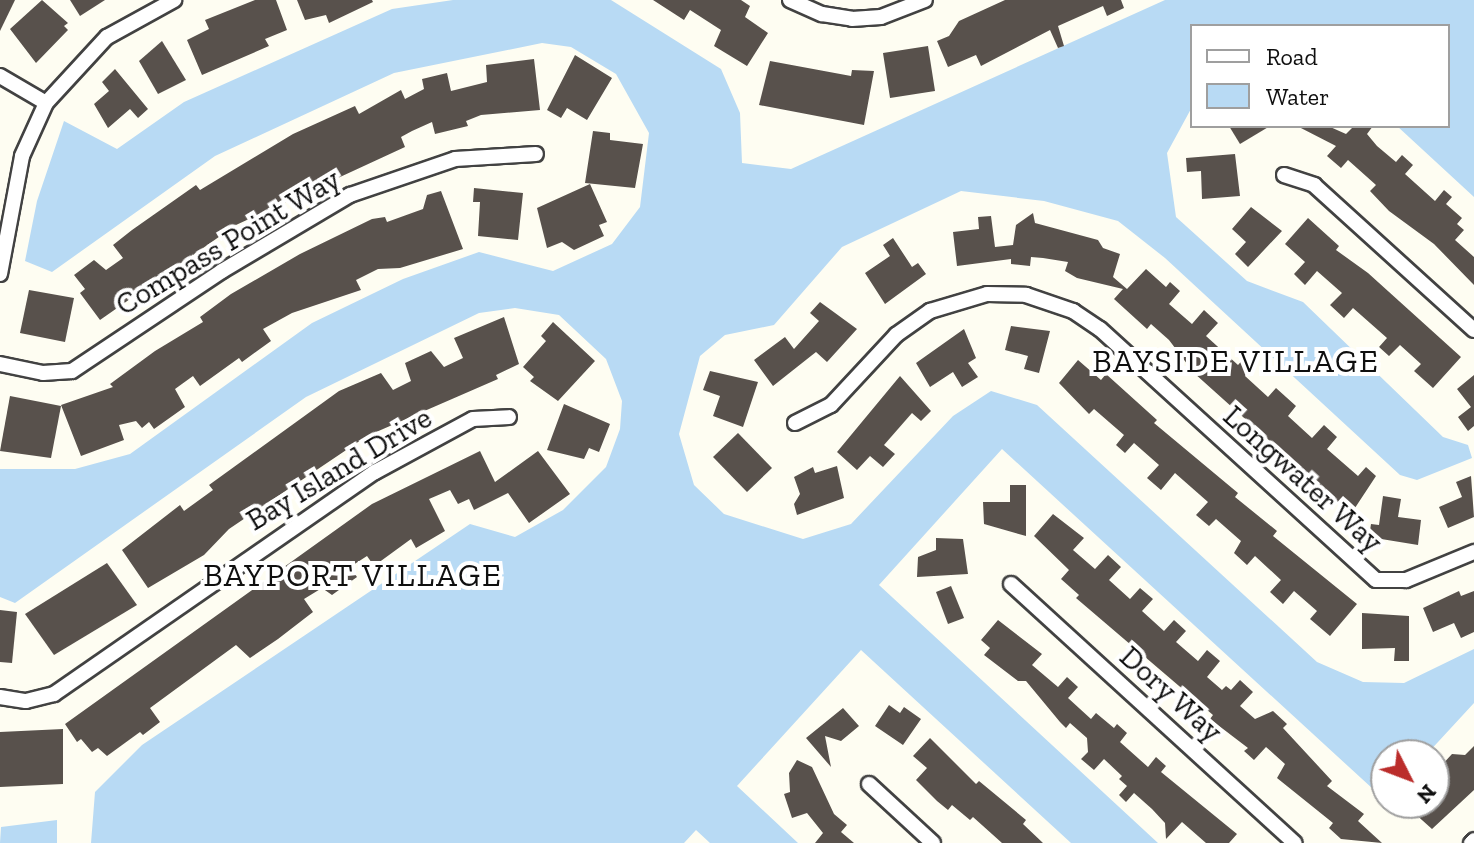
<!DOCTYPE html>
<style>
body{margin:0}
#map{position:relative;width:1474px;height:843px;overflow:hidden;background:#fefdf2;font-family:"Zilla Slab",serif}
div>[style]{position:absolute}
[style*='--x']{left:calc(var(--x)*1px);top:calc(var(--y)*1px);width:calc(var(--w)*1px);rotate:calc(var(--a)*1deg)}
.water>*{inset:0;background:#b8daf4}
.building>*{inset:0;background:#58514c}
.roads{filter:drop-shadow(2px 0 #424242) drop-shadow(-2px 0 #424242) drop-shadow(0 2px #424242) drop-shadow(0 -2px #424242)}
.minor>*{height:14px;margin:-7px;padding:0 7px;transform-origin:7px;border-radius:7px;background:#fff}
span{translate:-50% -50%;white-space:nowrap;text-align:center;line-height:1.15;-webkit-text-stroke:8px #fff;paint-order:stroke}
.street-label{font-size:30px;color:#0f0f0f}
.neighbourhood-label{font-size:32px;color:#0f0f0f;letter-spacing:2px}
.legend{position:absolute;left:1190px;top:24px;width:260px;height:104px;box-sizing:border-box;background:#fff;border:2px solid #9f9f9f;margin:0;padding:10px 14px;list-style:none;font-size:24px;color:#0f0f0f}
.legend li{display:flex;align-items:center;gap:16px;height:40px}
.legend b{width:40px;border:2px solid #9f9f9f}
.north{position:absolute;left:1370px;top:739px;width:80px;height:80px;box-sizing:border-box;background:#fff;border:2px solid #9f9f9f;border-radius:50%;rotate:132deg;font-size:22px;font-weight:700;line-height:32px;text-align:center;color:#0f0f0f}
.north::after{content:'';display:block;margin:auto;width:28px;height:36px;background:#bb2d2b;clip-path:polygon(50% 0,100% 100%,50% 72%,0 100%)}
</style>
<div id="map">
<div class="water">
<i style="clip-path:polygon(453px 0,611px 0,721px 69px,740px 113px,742px 163px,791px 169px,1165px 0,1474px 0,1474px 197px,1397px 126px,1448px 126px,1448px 26px,1192px 26px,1192px 107px,1167px 153px,1176px 217px,1247px 281px,1303px 302px,1443px 437px,1468px 445px,1472px 458px,1417px 480px,1400px 475px,1165px 258px,1118px 221px,1044px 201px,961px 191px,842px 247px,774px 325px,725px 335px,700px 356px,679px 434px,694px 485px,724px 514px,803px 539px,851px 524px,953px 416px,991px 391px,1037px 405px,1317px 662px,1363px 682px,1404px 683px,1474px 649px,1474px 703px,1426px 755px,1386px 755px,1385px 800px,1002px 449px,879px 585px,1158px 843px,1071px 843px,861px 650px,737px 786px,798px 843px,710px 843px,696px 830px,684px 843px,91px 843px,95px 792px,142px 745px,470px 524px,515px 537px,563px 510px,606px 467px,620px 429px,622px 401px,606px 359px,559px 315px,515px 308px,479px 313px,306px 397px,15px 603px,0 597px,0 469px,75px 469px,130px 454px,312px 323px,403px 279px,479px 252px,553px 271px,612px 244px,640px 207px,649px 133px,616px 74px,571px 47px,542px 43px,394px 73px,215px 156px,52px 272px,25px 261px,37px 201px,64px 121px,117px 149px,184px 102px,392px 9px)"></i>
<i style="clip-path:polygon(57px 820px,57px 843px,0 843px,1px 827px)"></i>
</div>
<div class="building">
<i style="clip-path:polygon(0 0,15px 0,0 31px)"></i>
<i style="clip-path:polygon(42px 0,68px 23px,64px 26px,68px 30px,36px 63px,10px 29px)"></i>
<i style="clip-path:polygon(70px 0,105px 0,80px 16px)"></i>
<i style="clip-path:polygon(255px 0,276px 0,287px 30px,265px 39px,269px 46px,202px 75px,187px 40px,209px 29px,205px 20px)"></i>
<i style="clip-path:polygon(297px 0,372px 0,373px 2px,329px 23px,326px 15px,305px 20px)"></i>
<i style="clip-path:polygon(653px 0,741px 0,750px 6px,745px 17px,768px 33px,747px 66px,714px 46px,721px 30px,690px 10px,684px 20px)"></i>
<i style="clip-path:polygon(1005px 0,1121px 0,1124px 8px,1107px 16px,1103px 6px,1058px 26px,1064px 46px,1058px 48px,1050px 30px,981px 66px,976px 55px,948px 67px,937px 41px,949px 36px,959px 21px)"></i>
<i style="clip-path:polygon(162px 41px,186px 80px,158px 94px,139px 61px)"></i>
<i style="clip-path:polygon(928px 46px,935px 91px,890px 98px,883px 53px)"></i>
<i style="clip-path:polygon(575px 55px,612px 78px,587px 120px,567px 108px,561px 118px,547px 110px)"></i>
<i style="clip-path:polygon(534px 59px,540px 110px,481px 115px,466px 121px,468px 126px,435px 134px,432px 122px,412px 131px,401px 137px,405px 147px,236px 225px,100px 320px,80px 293px,85px 289px,74px 275px,94px 260px,106px 270px,123px 258px,113px 245px,132px 230px,196px 185px,200px 190px,293px 134px,355px 106px,359px 114px,401px 90px,405px 99px,424px 89px,422px 79px,447px 73px,451px 91px,487px 82px,486px 65px)"></i>
<i style="clip-path:polygon(770px 61px,851px 76px,852px 70px,874px 71px,864px 125px,759px 105px)"></i>
<i style="clip-path:polygon(115px 69px,148px 109px,138px 118px,130px 109px,108px 128px,94px 104px,109px 91px,102px 82px)"></i>
<i style="clip-path:polygon(1229px 126px,1270px 126px,1240px 144px)"></i>
<i style="clip-path:polygon(1297px 126px,1328px 126px,1346px 134px,1354px 126px,1373px 126px,1367px 134px,1377px 146px,1396px 162px,1402px 155px,1413px 165px,1405px 174px,1435px 201px,1444px 190px,1452px 197px,1446px 204px,1462px 218px,1457px 224px,1464px 230px,1455px 240px,1474px 257px,1474px 285px,1434px 244px,1389px 211px,1370px 191px,1376px 185px,1348px 160px,1341px 168px,1327px 156px,1336px 146px)"></i>
<i style="clip-path:polygon(593px 131px,610px 133px,610px 140px,643px 144px,635px 188px,585px 183px)"></i>
<i style="clip-path:polygon(1235px 154px,1240px 196px,1202px 199px,1201px 171px,1187px 172px,1186px 158px)"></i>
<i style="clip-path:polygon(590px 184px,607px 222px,599px 225px,604px 236px,574px 250px,562px 242px,547px 248px,537px 208px)"></i>
<i style="clip-path:polygon(474px 188px,523px 193px,518px 240px,478px 236px,480px 202px,473px 202px)"></i>
<i style="clip-path:polygon(441px 191px,463px 249px,400px 268px,378px 269px,356px 280px,361px 290px,292px 313px,263px 329px,271px 341px,242px 362px,239px 358px,200px 386px,193px 376px,175px 389px,185px 407px,154px 429px,149px 422px,142px 428px,136px 421px,119px 425px,124px 440px,81px 456px,61px 405px,113px 387px,110px 384px,155px 351px,203px 322px,200px 317px,231px 294px,300px 254px,372px 219px,385px 217px,387px 222px,423px 209px,427px 195px)"></i>
<i style="clip-path:polygon(1251px 207px,1282px 231px,1248px 267px,1235px 254px,1246px 242px,1232px 229px)"></i>
<i style="clip-path:polygon(1033px 213px,1035px 223px,1098px 240px,1103px 248px,1120px 254px,1113px 277px,1127px 289px,1146px 269px,1166px 287px,1170px 282px,1180px 291px,1169px 304px,1192px 324px,1204px 310px,1218px 323px,1206px 336px,1238px 365px,1246px 356px,1256px 364px,1245px 376px,1268px 397px,1276px 388px,1296px 406px,1288px 416px,1312px 438px,1324px 425px,1337px 437px,1327px 449px,1358px 476px,1366px 467px,1376px 476px,1351px 514px,1194px 373px,1169px 340px,1151px 324px,1147px 329px,1114px 299px,1123px 289px,1077px 278px,1065px 271px,1068px 262px,1043px 258px,1031px 257px,1030px 266px,1011px 264px,1011px 259px,957px 266px,953px 232px,979px 229px,978px 217px,991px 216px,995px 247px,1013px 245px,1016px 225px)"></i>
<i style="clip-path:polygon(1308px 218px,1339px 246px,1336px 250px,1368px 273px,1461px 357px,1433px 388px,1414px 371px,1421px 364px,1400px 345px,1389px 356px,1379px 347px,1387px 338px,1353px 308px,1344px 318px,1330px 305px,1342px 293px,1317px 271px,1305px 285px,1294px 274px,1305px 262px,1285px 244px)"></i>
<i style="clip-path:polygon(893px 238px,912px 267px,918px 263px,926px 274px,885px 304px,865px 273px,890px 256px,883px 245px)"></i>
<i style="clip-path:polygon(29px 290px,74px 298px,65px 342px,20px 333px)"></i>
<i style="clip-path:polygon(820px 302px,857px 329px,827px 362px,816px 352px,773px 386px,754px 360px,785px 337px,794px 349px,819px 321px,810px 313px)"></i>
<i style="clip-path:polygon(504px 317px,519px 364px,496px 375px,498px 379px,367px 436px,229px 529px,204px 555px,148px 588px,122px 550px,180px 505px,184px 511px,213px 490px,209px 485px,339px 391px,381px 373px,393px 390px,411px 381px,405px 363px,431px 351px,444px 367px,463px 358px,454px 338px)"></i>
<i style="clip-path:polygon(553px 322px,595px 361px,558px 401px,530px 381px,534px 377px,523px 367px,546px 341px,541px 336px)"></i>
<i style="clip-path:polygon(1011px 326px,1050px 331px,1039px 373px,1024px 369px,1028px 356px,1005px 350px)"></i>
<i style="clip-path:polygon(964px 329px,976px 358px,968px 363px,978px 377px,962px 387px,953px 372px,930px 387px,916px 363px)"></i>
<i style="clip-path:polygon(1078px 360px,1101px 380px,1106px 374px,1157px 420px,1154px 423px,1238px 493px,1235px 497px,1277px 531px,1273px 536px,1357px 604px,1330px 636px,1310px 619px,1317px 611px,1294px 591px,1283px 604px,1270px 592px,1281px 580px,1255px 556px,1247px 565px,1234px 553px,1241px 541px,1216px 519px,1209px 526px,1196px 515px,1208px 502px,1175px 473px,1161px 490px,1147px 478px,1159px 465px,1134px 443px,1125px 453px,1116px 445px,1124px 435px,1094px 409px,1089px 414px,1059px 383px)"></i>
<i style="clip-path:polygon(710px 371px,758px 382px,743px 427px,713px 416px,720px 396px,703px 390px)"></i>
<i style="clip-path:polygon(1474px 375px,1474px 426px,1468px 431px,1458px 417px,1471px 407px,1457px 389px)"></i>
<i style="clip-path:polygon(900px 376px,931px 411px,921px 421px,912px 413px,884px 445px,895px 454px,883px 467px,870px 456px,857px 470px,837px 452px)"></i>
<i style="clip-path:polygon(10px 396px,61px 406px,51px 458px,0 451px)"></i>
<i style="clip-path:polygon(564px 404px,610px 424px,599px 452px,589px 448px,584px 459px,547px 450px)"></i>
<i style="clip-path:polygon(738px 433px,772px 468px,747px 492px,713px 457px)"></i>
<i style="clip-path:polygon(480px 451px,495px 482px,538px 451px,570px 494px,529px 523px,508px 493px,474px 510px,469px 499px,458px 504px,450px 490px,429px 499px,445px 531px,416px 548px,411px 539px,374px 566px,367px 556px,350px 567px,357px 577px,332px 595px,322px 588px,304px 599px,313px 612px,278px 639px,250px 658px,236px 645px,150px 708px,160px 722px,143px 735px,140px 732px,107px 756px,98px 748px,92px 752px,81px 739px,77px 742px,65px 724px,372px 504px)"></i>
<i style="clip-path:polygon(837px 466px,844px 498px,797px 515px,794px 504px,800px 494px,794px 477px,813px 467px,815px 473px)"></i>
<i style="clip-path:polygon(1471px 476px,1474px 517px,1448px 528px,1439px 507px,1462px 497px,1456px 482px)"></i>
<i style="clip-path:polygon(1010px 485px,1026px 485px,1026px 536px,984px 524px,983px 502px,1010px 502px)"></i>
<i style="clip-path:polygon(1383px 496px,1401px 499px,1398px 517px,1421px 520px,1418px 545px,1369px 537px,1371px 524px,1379px 525px)"></i>
<i style="clip-path:polygon(1053px 514px,1084px 538px,1073px 550px,1095px 569px,1108px 555px,1121px 567px,1109px 580px,1130px 599px,1140px 588px,1153px 599px,1142px 611px,1164px 631px,1174px 620px,1186px 631px,1176px 642px,1198px 661px,1207px 650px,1220px 661px,1207px 677px,1222px 690px,1226px 686px,1231px 690px,1240px 680px,1253px 692px,1240px 706px,1255px 719px,1273px 711px,1287px 724px,1283px 728px,1332px 781px,1327px 786px,1364px 814px,1358px 821px,1382px 843px,1341px 839px,1329px 828px,1333px 823px,1277px 778px,1285px 764px,1266px 747px,1254px 760px,1244px 751px,1248px 748px,1210px 719px,1213px 715px,1076px 598px,1079px 595px,1061px 579px,1069px 570px,1034px 536px)"></i>
<i style="clip-path:polygon(936px 538px,963px 539px,968px 574px,917px 577px,918px 557px,936px 550px)"></i>
<i style="clip-path:polygon(107px 563px,137px 605px,54px 655px,25px 614px)"></i>
<i style="clip-path:polygon(951px 586px,964px 618px,948px 624px,936px 592px)"></i>
<i style="clip-path:polygon(1459px 591px,1461px 596px,1474px 591px,1474px 632px,1461px 638px,1454px 623px,1433px 632px,1423px 608px)"></i>
<i style="clip-path:polygon(0 610px,17px 612px,12px 663px,0 662px)"></i>
<i style="clip-path:polygon(1362px 613px,1409px 616px,1409px 661px,1394px 661px,1395px 648px,1362px 649px)"></i>
<i style="clip-path:polygon(998px 620px,1042px 654px,1032px 665px,1058px 687px,1067px 677px,1078px 687px,1068px 698px,1091px 719px,1096px 713px,1114px 728px,1117px 724px,1127px 733px,1120px 742px,1148px 767px,1156px 757px,1166px 766px,1161px 772px,1237px 834px,1229px 843px,1206px 843px,1182px 822px,1166px 839px,1165px 823px,1152px 809px,1134px 793px,1126px 802px,1119px 795px,1127px 786px,1119px 779px,1122px 776px,1104px 759px,1094px 770px,1081px 759px,1088px 752px,1087px 738px,1070px 723px,1066px 728px,1060px 722px,1026px 681px,1018px 681px,984px 655px,990px 648px,981px 640px)"></i>
<i style="clip-path:polygon(889px 705px,900px 713px,904px 707px,921px 719px,903px 745px,875px 726px)"></i>
<i style="clip-path:polygon(843px 708px,859px 726px,841px 741px,825px 736px,831px 767px,806px 738px)"></i>
<i style="clip-path:polygon(63px 729px,63px 784px,0 787px,0 732px)"></i>
<i style="clip-path:polygon(930px 738px,976px 784px,979px 781px,1026px 820px,1023px 824px,1043px 843px,1002px 843px,973px 817px,970px 820px,952px 805px,948px 810px,937px 801px,916px 780px,927px 768px,913px 756px)"></i>
<i style="clip-path:polygon(1474px 746px,1474px 790px,1432px 829px,1403px 803px,1434px 803px,1434px 791px,1449px 774px,1440px 767px,1452px 754px,1465px 755px)"></i>
<i style="clip-path:polygon(797px 760px,812px 767px,834px 814px,847px 825px,841px 832px,854px 843px,815px 843px,823px 833px,807px 813px,792px 818px,784px 794px,790px 792px,789px 773px)"></i>
</div>
<div class="roads">
<div class="minor">
<i style="--x:790;--y:0;--w:35;--a:24"></i>
<i style="--x:822;--y:14;--w:30;--a:9"></i>
<i style="--x:852;--y:19;--w:29;--a:-4"></i>
<i style="--x:881;--y:17;--w:47;--a:-21.1"></i>
<i style="--x:0;--y:76;--w:53;--a:30.4"></i>
<i style="--x:1284;--y:175;--w:32;--a:18"></i>
<i style="--x:1314;--y:185;--w:216;--a:42.2"></i>
<i style="--x:0;--y:274;--w:120;--a:-79.4"></i>
<i style="--x:22;--y:156;--w:58;--a:-65.6"></i>
<i style="--x:46;--y:103;--w:90;--a:-47.3"></i>
<i style="--x:107;--y:37;--w:77;--a:-28.9"></i>
<i style="--x:0;--y:364;--w:44;--a:11.8"></i>
<i style="--x:43;--y:373;--w:29;--a:-4"></i>
<i style="--x:72;--y:371;--w:180;--a:-33.7"></i>
<i style="--x:222;--y:271;--w:149;--a:-30.7"></i>
<i style="--x:350;--y:195;--w:111;--a:-18.9"></i>
<i style="--x:455;--y:159;--w:81;--a:-3.5"></i>
<i style="--x:795;--y:423;--w:40;--a:-26.6"></i>
<i style="--x:831;--y:405;--w:96;--a:-47.1"></i>
<i style="--x:896;--y:335;--w:42;--a:-35.2"></i>
<i style="--x:930;--y:311;--w:59;--a:-16.6"></i>
<i style="--x:987;--y:294;--w:39;--a:1"></i>
<i style="--x:1026;--y:295;--w:50;--a:18.8"></i>
<i style="--x:1073;--y:311;--w:32;--a:34"></i>
<i style="--x:1100;--y:329;--w:373;--a:42.3"></i>
<i style="--x:1376;--y:580;--w:30;--a:0"></i>
<i style="--x:1406;--y:580;--w:74;--a:-22.4"></i>
<i style="--x:1011;--y:584;--w:384;--a:42.4"></i>
<i style="--x:0;--y:697;--w:26;--a:9"></i>
<i style="--x:26;--y:701;--w:29;--a:-14"></i>
<i style="--x:54;--y:694;--w:390;--a:-34.7"></i>
<i style="--x:375;--y:472;--w:111;--a:-28.4"></i>
<i style="--x:473;--y:419;--w:36;--a:-3"></i>
<i style="--x:869;--y:784;--w:87;--a:42.7"></i>
<i style="--x:1471;--y:843;--w:4;--a:-45"></i>
</div>
</div>
<div class="street-label">
<span style="left:228px;top:242px;rotate:-31deg">Compass Point Way</span>
<span style="left:339px;top:469px;rotate:-31deg">Bay Island Drive</span>
<span style="left:1303px;top:479px;rotate:42deg">Longwater Way</span>
<span style="left:1171px;top:694px;rotate:42deg">Dory Way</span>
</div>
<div class="neighbourhood-label">
<span style="left:1236px;top:361px">BAYSIDE VILLAGE</span>
<span style="left:353px;top:575px">BAYPORT VILLAGE</span>
</div>
<ul class="legend">
<li><b style="height:10px;background:#fff"></b>Road</li>
<li><b style="height:22px;background:#b8daf4"></b>Water</li>
</ul>
<div class="north">N</div>
</div>
